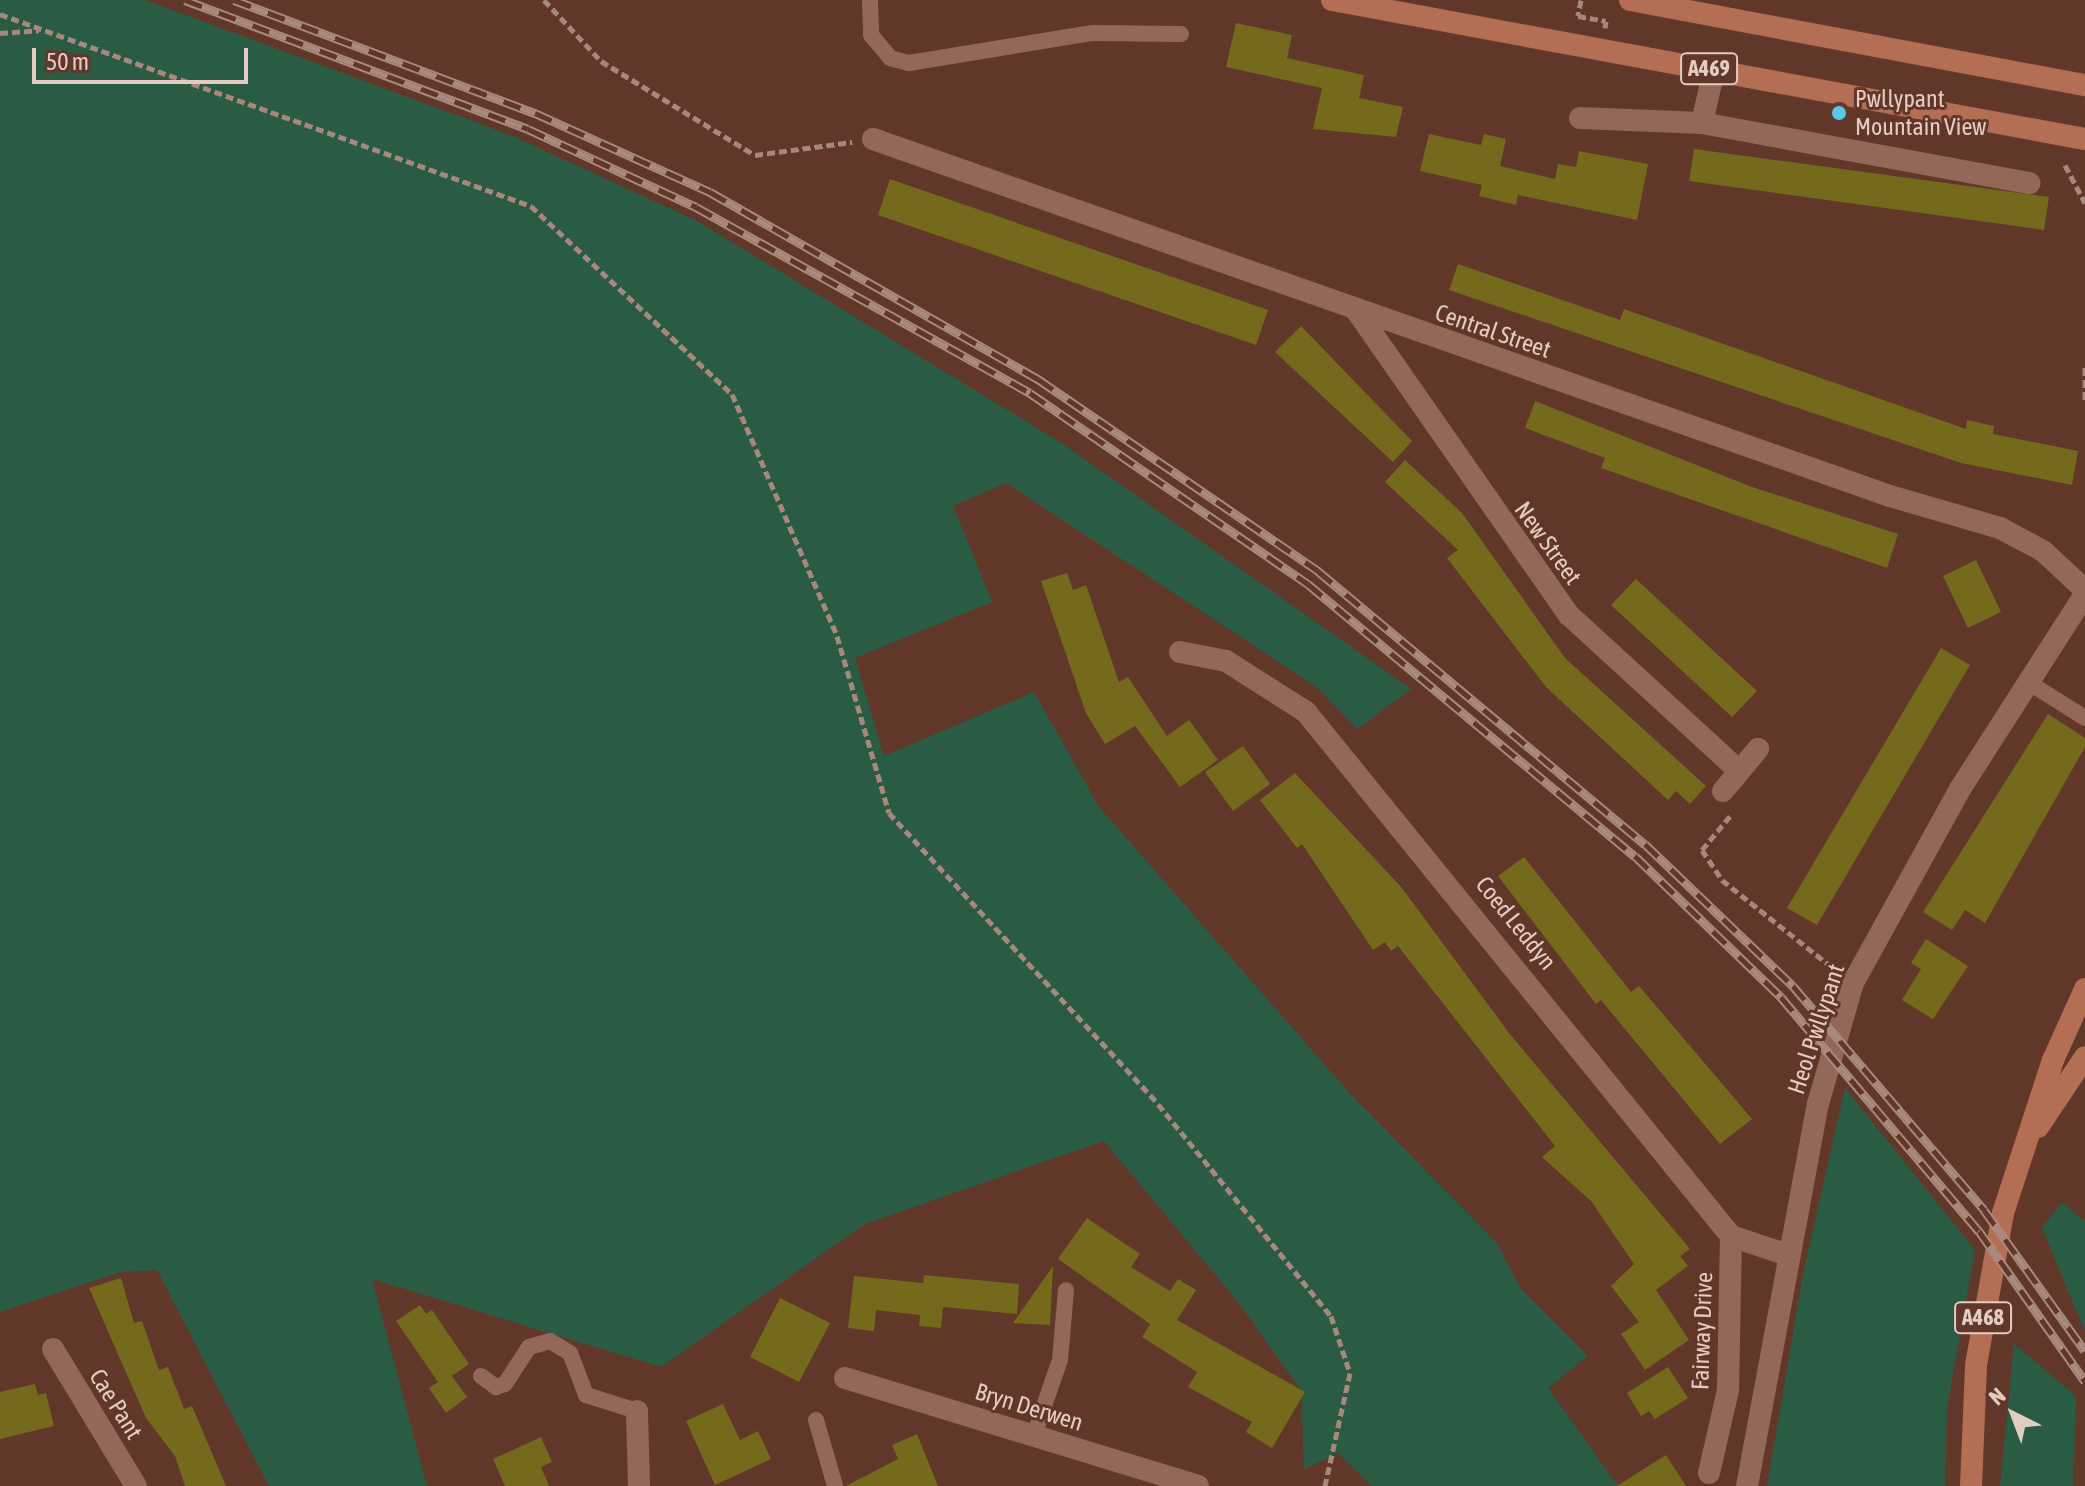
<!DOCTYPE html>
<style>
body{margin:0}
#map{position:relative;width:2085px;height:1486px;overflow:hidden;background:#603729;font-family:"Asap Condensed",sans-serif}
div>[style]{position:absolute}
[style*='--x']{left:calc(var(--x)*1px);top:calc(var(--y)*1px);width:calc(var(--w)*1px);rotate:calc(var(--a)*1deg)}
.green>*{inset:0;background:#2a5c44}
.building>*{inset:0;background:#756a1c}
.path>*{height:5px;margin-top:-2.5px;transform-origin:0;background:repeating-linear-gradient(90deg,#a8887d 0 8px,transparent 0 12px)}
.service>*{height:16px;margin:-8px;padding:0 8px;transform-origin:8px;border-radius:8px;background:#946858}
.minor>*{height:22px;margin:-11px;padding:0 11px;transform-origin:11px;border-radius:11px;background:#946858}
.primary>*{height:22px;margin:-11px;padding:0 11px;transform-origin:11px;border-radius:11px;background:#b46e54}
.rail>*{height:9px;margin-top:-4.5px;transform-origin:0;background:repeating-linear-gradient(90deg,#603729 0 18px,#aa8a7f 0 36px);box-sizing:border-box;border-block:2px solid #aa8a7f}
.dots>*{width:22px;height:22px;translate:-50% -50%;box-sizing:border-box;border:4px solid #603729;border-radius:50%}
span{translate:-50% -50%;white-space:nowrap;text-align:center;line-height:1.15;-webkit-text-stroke:6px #603729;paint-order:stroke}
.shield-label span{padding:2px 6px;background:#603729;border:2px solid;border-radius:6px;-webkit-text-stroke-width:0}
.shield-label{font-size:22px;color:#e5ccc3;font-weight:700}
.poi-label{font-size:24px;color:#e5ccc3}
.left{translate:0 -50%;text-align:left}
.street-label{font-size:24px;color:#e5ccc3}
.north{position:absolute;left:1973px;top:1374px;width:80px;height:80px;-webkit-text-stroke:6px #603729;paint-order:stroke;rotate:318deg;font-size:22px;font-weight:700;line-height:32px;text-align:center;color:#e5ccc3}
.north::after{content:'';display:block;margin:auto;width:28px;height:36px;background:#e5ccc3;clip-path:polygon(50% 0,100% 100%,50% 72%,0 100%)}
.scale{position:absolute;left:32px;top:48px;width:216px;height:36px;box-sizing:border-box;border:4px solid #e5ccc3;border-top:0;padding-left:10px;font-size:24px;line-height:28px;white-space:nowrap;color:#e5ccc3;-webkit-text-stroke:6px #603729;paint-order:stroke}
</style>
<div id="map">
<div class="green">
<i style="clip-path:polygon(0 0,145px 0,513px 136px,697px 221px,1060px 442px,1411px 689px,1357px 729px,1317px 687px,1006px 483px,953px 506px,992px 602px,855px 658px,884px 756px,1034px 692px,1099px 807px,1352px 1096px,1496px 1242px,1521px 1289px,1588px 1356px,1548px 1388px,1618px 1486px,1372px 1486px,1338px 1453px,1304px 1469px,1301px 1390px,1238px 1302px,1104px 1141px,865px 1224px,661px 1367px,372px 1279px,427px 1486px,269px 1486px,157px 1270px,121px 1272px,0 1312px)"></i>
<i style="clip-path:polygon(1845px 1088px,1975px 1250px,1947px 1409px,1945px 1486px,1767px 1486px,1804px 1269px)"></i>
<i style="clip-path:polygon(2062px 1202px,2085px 1222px,2085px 1332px,2042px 1228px)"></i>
<i style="clip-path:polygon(2014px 1344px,2076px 1396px,2073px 1486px,2000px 1486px)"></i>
</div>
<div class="building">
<i style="clip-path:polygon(1236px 23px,1292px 35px,1287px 58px,1364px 75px,1359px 98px,1403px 107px,1396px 137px,1313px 129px,1322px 88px,1226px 67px)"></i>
<i style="clip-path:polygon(1429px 134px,1481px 145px,1484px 134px,1506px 139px,1500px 166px,1555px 179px,1558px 164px,1576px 167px,1579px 151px,1648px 164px,1637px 220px,1518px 195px,1516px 205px,1479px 196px,1482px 185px,1420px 171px)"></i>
<i style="clip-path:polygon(1694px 149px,2049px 197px,2044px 230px,1689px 181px)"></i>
<i style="clip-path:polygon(890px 179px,1268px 310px,1256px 345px,878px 215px)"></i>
<i style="clip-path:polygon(1458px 264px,1620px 320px,1624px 309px,1966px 429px,1967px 420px,1994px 426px,1993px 434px,2078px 451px,2072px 485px,1961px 463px,1449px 290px)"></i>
<i style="clip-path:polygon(1301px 326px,1412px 441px,1393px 462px,1275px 352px)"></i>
<i style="clip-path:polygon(1535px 401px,1752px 487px,1898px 534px,1887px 568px,1601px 468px,1605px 458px,1525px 428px)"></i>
<i style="clip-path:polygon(1405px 460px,1462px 513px,1565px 658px,1706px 786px,1690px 804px,1676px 791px,1668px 800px,1546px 687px,1447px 558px,1458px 550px,1385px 482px)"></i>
<i style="clip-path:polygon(1976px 560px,2001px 612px,1968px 628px,1943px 576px)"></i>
<i style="clip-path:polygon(1067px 573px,1073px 590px,1086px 585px,1119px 682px,1128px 677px,1167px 736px,1189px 720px,1218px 760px,1180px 787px,1135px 726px,1105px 744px,1086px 713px,1041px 581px)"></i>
<i style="clip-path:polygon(1636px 579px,1757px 691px,1732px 717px,1611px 605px)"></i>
<i style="clip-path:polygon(1941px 648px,1970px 665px,1817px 925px,1787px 908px)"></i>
<i style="clip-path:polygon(2048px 714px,2085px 738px,2085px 747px,1985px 923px,1965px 910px,1952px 930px,1923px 912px)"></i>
<i style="clip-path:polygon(1243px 746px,1270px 784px,1233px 811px,1205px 772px)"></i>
<i style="clip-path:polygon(1295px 773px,1402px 888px,1509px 1033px,1690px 1249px,1680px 1256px,1688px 1266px,1656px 1290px,1689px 1340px,1645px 1370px,1621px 1334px,1639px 1322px,1611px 1286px,1634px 1264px,1591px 1201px,1542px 1157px,1555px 1146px,1398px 946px,1391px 951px,1385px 942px,1373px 950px,1302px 844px,1297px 848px,1260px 800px)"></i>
<i style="clip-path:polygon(1524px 857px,1631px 992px,1639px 986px,1752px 1119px,1720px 1144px,1601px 1000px,1596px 1004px,1498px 876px)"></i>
<i style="clip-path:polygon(1926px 939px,1968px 966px,1933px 1019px,1902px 1000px,1921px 969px,1911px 963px)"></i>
<i style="clip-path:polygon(1087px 1218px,1140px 1254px,1131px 1267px,1170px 1291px,1178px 1279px,1196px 1290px,1177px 1320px,1305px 1392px,1272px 1448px,1246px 1432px,1252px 1422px,1188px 1387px,1197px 1372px,1142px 1337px,1150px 1324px,1058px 1259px)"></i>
<i style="clip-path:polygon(1053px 1266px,1050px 1325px,1013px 1323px)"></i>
<i style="clip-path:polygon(924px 1275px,1019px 1284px,1017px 1314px,943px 1307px,941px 1328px,919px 1326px,920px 1315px,876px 1310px,874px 1331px,848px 1328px,854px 1276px,923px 1283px)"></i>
<i style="clip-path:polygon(121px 1278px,134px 1323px,142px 1321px,159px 1370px,168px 1367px,184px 1409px,192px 1406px,226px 1486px,185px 1486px,175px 1456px,146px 1418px,89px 1288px)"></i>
<i style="clip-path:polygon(780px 1298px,830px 1323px,799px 1382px,750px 1357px)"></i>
<i style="clip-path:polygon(420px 1305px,426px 1314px,432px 1310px,469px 1364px,452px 1376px,467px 1397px,446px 1413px,429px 1388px,438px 1382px,396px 1321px)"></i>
<i style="clip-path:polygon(1668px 1367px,1688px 1398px,1655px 1419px,1649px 1411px,1641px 1416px,1627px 1393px)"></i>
<i style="clip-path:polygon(35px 1384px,38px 1395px,46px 1393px,54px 1426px,0 1439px,0 1392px)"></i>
<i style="clip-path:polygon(723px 1404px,740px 1440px,758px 1431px,771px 1459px,715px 1485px,686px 1421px)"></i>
<i style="clip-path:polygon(917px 1434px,938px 1486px,846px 1486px,898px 1459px,892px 1445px)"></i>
<i style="clip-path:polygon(541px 1437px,552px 1462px,541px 1467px,549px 1486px,505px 1486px,493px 1459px)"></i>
<i style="clip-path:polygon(1666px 1455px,1686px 1486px,1617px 1486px)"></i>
</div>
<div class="path">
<i style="--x:544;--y:0;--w:83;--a:46.9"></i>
<i style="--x:601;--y:61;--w:180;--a:31.4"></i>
<i style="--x:755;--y:155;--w:98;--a:-7.6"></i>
<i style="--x:1581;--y:0;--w:16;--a:101"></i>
<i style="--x:1578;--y:16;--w:28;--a:10"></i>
<i style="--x:1606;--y:21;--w:7;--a:98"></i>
<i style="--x:0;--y:14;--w:565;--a:19.88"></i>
<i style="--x:531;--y:206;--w:275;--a:43.1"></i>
<i style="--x:732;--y:394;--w:264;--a:66.5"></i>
<i style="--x:837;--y:636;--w:184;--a:73.6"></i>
<i style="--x:889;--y:813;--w:396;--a:47.2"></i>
<i style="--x:1158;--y:1104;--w:274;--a:50.8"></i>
<i style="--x:1331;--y:1316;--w:60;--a:71.6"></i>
<i style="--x:1350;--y:1373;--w:116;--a:102.5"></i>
<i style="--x:0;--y:33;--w:39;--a:-4"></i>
<i style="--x:2065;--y:165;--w:43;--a:62.2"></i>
<i style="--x:2085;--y:367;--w:33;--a:90"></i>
<i style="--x:1730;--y:816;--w:44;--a:129.5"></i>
<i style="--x:1702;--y:850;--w:36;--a:56"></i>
<i style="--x:1722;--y:880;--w:142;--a:38.4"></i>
</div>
<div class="service">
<i style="--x:870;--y:0;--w:35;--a:88"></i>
<i style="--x:871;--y:35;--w:30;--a:50"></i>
<i style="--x:890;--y:58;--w:20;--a:15"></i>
<i style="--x:909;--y:63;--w:186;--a:-9.3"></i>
<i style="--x:1093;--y:33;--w:88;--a:0.7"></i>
<i style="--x:2028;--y:682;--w:67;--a:32.3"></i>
<i style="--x:481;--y:1376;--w:19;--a:36"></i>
<i style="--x:496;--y:1387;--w:9;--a:-18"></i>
<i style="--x:505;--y:1384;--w:44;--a:-57"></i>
<i style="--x:529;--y:1347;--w:22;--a:-16"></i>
<i style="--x:550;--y:1341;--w:23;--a:31"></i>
<i style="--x:570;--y:1353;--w:45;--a:69.1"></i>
<i style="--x:586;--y:1395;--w:53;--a:17.4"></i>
<i style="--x:816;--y:1420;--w:69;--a:73.9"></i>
<i style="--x:1034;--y:1435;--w:79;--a:-70.9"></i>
<i style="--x:1060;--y:1360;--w:70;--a:-85.1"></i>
</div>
<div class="minor">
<i style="--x:1714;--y:70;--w:54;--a:102.8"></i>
<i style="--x:1702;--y:123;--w:333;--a:10.4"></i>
<i style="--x:1580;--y:118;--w:122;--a:2.3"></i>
<i style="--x:873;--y:139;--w:1078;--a:19.34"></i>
<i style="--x:1890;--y:496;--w:115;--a:16.2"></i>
<i style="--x:2000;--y:528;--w:49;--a:28.1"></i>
<i style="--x:2043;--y:551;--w:57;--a:42.9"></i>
<i style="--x:1356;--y:310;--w:372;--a:55.1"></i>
<i style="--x:1569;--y:615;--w:231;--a:42.5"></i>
<i style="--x:1180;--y:652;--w:47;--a:11.1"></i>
<i style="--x:1226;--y:661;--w:95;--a:32.5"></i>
<i style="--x:1306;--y:712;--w:675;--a:50.96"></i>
<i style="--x:1731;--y:1236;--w:60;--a:18.4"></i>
<i style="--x:1723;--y:791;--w:55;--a:-50.2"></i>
<i style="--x:53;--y:1349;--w:160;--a:58.8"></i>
<i style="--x:845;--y:1378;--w:369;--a:17"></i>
<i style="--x:637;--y:1411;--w:75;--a:88.5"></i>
<i style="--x:1709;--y:1473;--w:85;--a:-77.1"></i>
<i style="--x:1728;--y:1390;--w:154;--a:-88.9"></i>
<i style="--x:1747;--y:1486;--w:389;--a:-79.5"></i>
<i style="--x:1818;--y:1104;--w:126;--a:-73.9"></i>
<i style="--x:1853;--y:983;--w:222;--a:-61.1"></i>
<i style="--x:1960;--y:789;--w:232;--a:-57.3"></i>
</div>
<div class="primary">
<i style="--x:1332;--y:0;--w:766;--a:10.46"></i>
<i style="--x:1630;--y:0;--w:463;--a:10.6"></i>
<i style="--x:2038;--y:1127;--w:84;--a:-56.1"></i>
<i style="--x:1971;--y:1486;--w:121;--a:-87.6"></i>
<i style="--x:1976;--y:1365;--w:154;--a:-79.9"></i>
<i style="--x:2003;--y:1213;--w:161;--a:-71.9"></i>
<i style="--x:2053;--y:1060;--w:78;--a:-65.7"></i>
</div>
<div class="rail">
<i style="--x:185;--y:0;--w:366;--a:20.6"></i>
<i style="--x:528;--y:129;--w:185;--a:24.9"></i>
<i style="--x:696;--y:207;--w:382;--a:29.1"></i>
<i style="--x:1030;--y:393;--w:337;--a:34.5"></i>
<i style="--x:1308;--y:584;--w:425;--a:39.8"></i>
<i style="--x:1635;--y:856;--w:203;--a:44"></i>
<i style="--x:1781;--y:997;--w:307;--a:49.8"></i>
<i style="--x:1979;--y:1231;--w:184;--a:54.8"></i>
<i style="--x:234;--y:0;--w:322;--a:20.6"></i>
<i style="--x:535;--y:113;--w:192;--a:24.3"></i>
<i style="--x:710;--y:192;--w:378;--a:29.7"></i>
<i style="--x:1038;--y:379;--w:340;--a:34.4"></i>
<i style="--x:1318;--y:571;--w:426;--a:39.9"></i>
<i style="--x:1645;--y:844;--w:205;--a:43.8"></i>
<i style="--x:1793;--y:986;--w:294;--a:49.5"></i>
<i style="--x:1984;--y:1210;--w:173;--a:54.4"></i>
</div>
<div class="dots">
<i style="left:1839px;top:113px;background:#5cc7e8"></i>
</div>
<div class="shield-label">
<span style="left:1709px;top:69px">A469</span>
<span style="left:1983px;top:1318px">A468</span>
</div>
<div class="poi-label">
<span class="left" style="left:1855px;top:113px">Pwllypant<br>Mountain View</span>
</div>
<div class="street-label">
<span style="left:1493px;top:331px;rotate:19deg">Central Street</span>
<span style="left:1548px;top:543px;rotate:54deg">New Street</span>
<span style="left:1516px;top:923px;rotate:51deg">Coed Leddyn</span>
<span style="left:1816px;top:1029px;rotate:-72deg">Heol Pwllypant</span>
<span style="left:1702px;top:1331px;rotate:-88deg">Fairway Drive</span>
<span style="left:116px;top:1404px;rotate:58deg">Cae Pant</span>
<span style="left:1029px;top:1407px;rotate:17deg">Bryn Derwen</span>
</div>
<div class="north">N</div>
<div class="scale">50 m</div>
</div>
